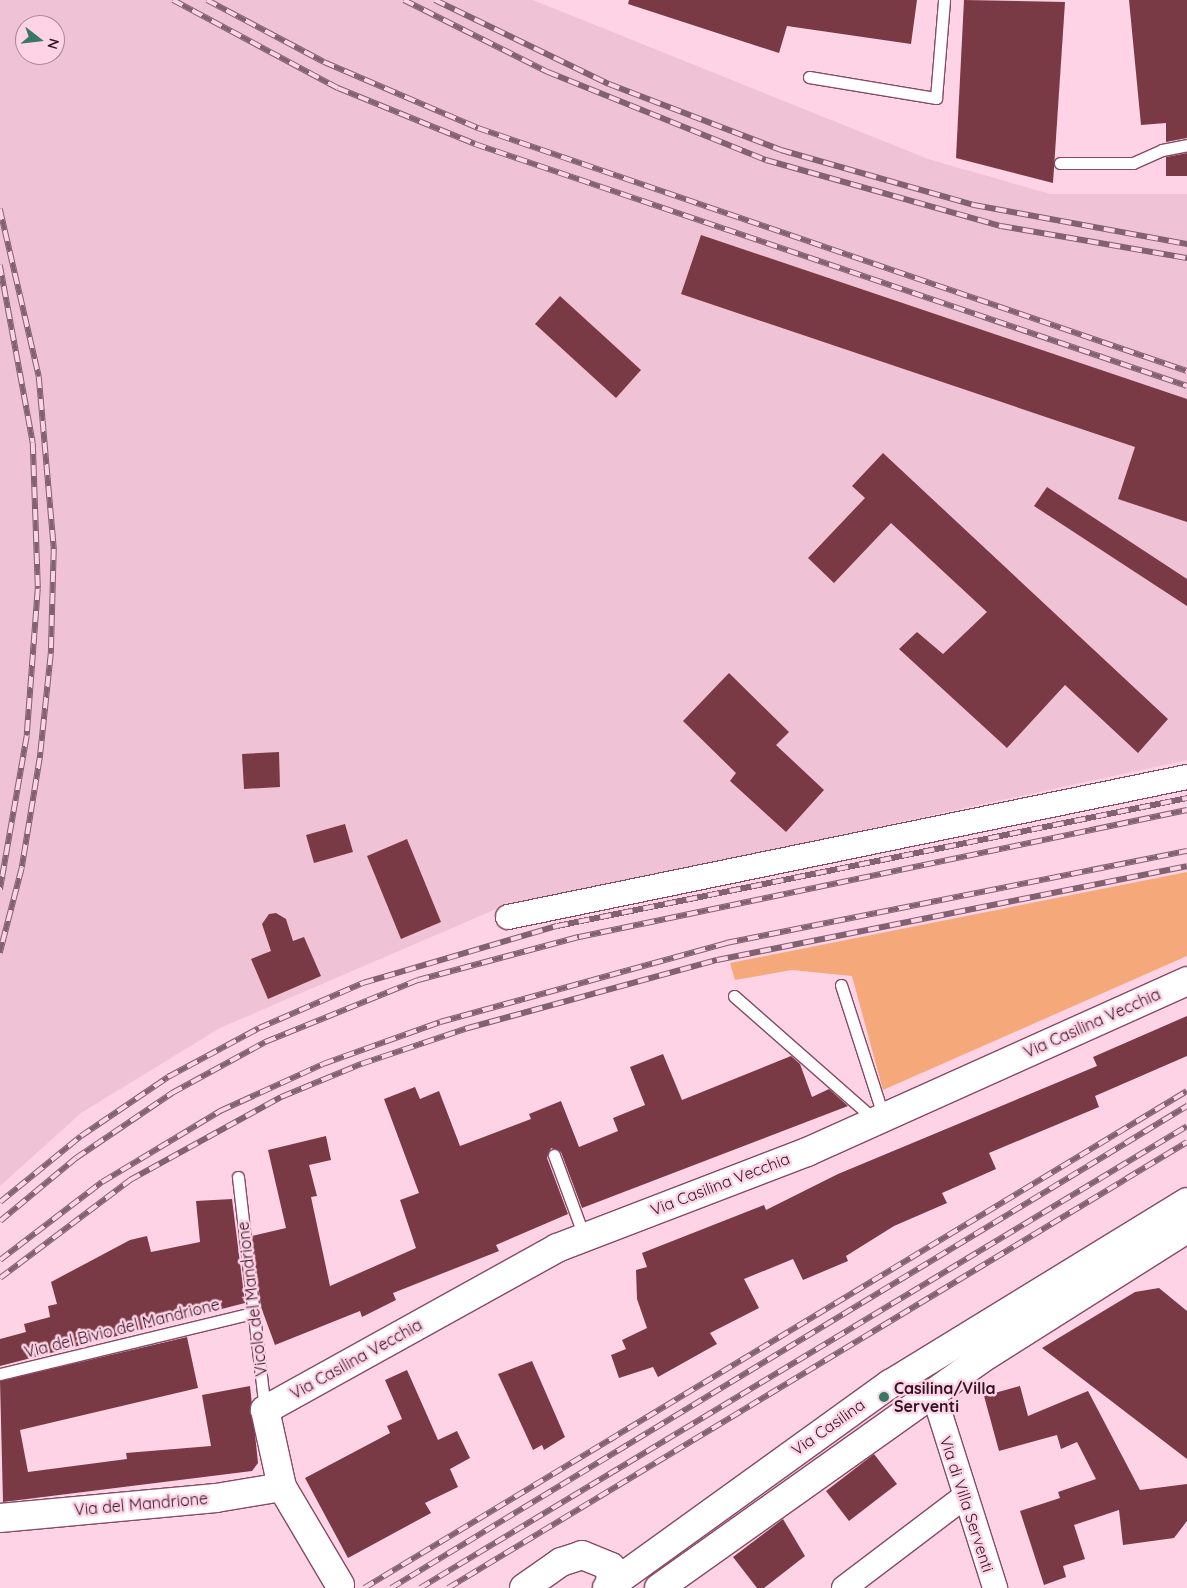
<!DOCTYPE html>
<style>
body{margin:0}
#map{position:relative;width:1187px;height:1588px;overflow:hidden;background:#fed3e5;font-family:Quicksand,sans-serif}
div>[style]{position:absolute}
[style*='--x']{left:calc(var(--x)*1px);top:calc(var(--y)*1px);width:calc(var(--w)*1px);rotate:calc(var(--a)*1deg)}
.built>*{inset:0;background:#f0c2d5}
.green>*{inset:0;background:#f5a87a}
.building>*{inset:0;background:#7a3a45}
.roads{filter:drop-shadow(1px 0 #864a66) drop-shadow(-1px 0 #864a66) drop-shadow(0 1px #864a66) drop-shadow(0 -1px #864a66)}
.lane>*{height:11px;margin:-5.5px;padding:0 5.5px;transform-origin:5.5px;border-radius:5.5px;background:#fff}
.street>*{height:24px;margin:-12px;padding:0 12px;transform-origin:12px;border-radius:12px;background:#fff}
.secondary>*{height:28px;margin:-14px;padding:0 14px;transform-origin:14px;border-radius:14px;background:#fff}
.rail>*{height:5.5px;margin-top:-2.75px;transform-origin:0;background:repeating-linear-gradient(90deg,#fed3e5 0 11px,#826170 0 22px);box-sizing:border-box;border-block:1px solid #826170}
.dots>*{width:14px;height:14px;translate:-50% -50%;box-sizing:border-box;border:2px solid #fed3e5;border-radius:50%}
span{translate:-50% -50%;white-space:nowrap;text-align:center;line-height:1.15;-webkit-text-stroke:5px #fed3e5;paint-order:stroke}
.street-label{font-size:16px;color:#2f1521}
.poi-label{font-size:16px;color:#2f1521;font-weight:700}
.left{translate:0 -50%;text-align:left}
.north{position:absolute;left:15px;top:15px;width:50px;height:50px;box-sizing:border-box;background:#fed3e5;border:1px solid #ab8797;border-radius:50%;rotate:106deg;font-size:14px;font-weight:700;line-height:20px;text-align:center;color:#2f1521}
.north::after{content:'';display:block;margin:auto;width:18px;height:22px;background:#387764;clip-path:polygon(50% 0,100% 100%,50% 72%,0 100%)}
</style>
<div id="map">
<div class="built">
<i style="clip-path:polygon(evenodd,0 0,533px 0,928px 159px,1050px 194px,1187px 194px,1187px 760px,494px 910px,220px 1028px,81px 1113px,0 1186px,0 0,25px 25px,55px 25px,55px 55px,25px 55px,25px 25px)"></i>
</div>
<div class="green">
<i style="clip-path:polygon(1187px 872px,1187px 956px,883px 1090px,852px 976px,792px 970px,735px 980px,730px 963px)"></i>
</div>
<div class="building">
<i style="clip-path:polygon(629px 0,917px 0,911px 44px,787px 26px,779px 53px,628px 4px)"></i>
<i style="clip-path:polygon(964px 0,1065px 2px,1053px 183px,956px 158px)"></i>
<i style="clip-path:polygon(1129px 0,1187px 0,1187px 138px,1166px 142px,1166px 123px,1141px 125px)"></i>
<i style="clip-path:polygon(1187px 153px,1187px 176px,1166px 176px,1166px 157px)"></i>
<i style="clip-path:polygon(701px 235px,1187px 399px,1187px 522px,1118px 499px,1135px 447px,681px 294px)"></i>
<i style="clip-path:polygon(560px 296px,641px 370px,616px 398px,535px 324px)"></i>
<i style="clip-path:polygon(883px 453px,1168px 719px,1138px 753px,1065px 685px,1007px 748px,899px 649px,917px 632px,943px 654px,987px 612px,891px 523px,834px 583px,808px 558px,865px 498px,852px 486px)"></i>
<i style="clip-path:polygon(1047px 487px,1187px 579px,1187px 606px,1034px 506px)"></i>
<i style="clip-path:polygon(729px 673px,789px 732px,776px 745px,824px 790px,786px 832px,730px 781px,736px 773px,683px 721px)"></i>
<i style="clip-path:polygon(279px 752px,280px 787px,244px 789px,242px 754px)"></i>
<i style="clip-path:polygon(345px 824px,353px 852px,314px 863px,306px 835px)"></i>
<i style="clip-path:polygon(407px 839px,441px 922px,401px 939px,367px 856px)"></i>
<i style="clip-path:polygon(276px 913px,286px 919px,293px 941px,304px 937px,321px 976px,268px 999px,251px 959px,271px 951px,262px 924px,269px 914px)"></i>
<i style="clip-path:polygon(1187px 1016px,1187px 1056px,1095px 1096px,1099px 1107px,989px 1153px,996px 1169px,942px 1193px,947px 1203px,894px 1226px,846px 1256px,848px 1261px,803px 1280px,793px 1259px,744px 1279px,759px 1308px,710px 1333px,717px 1344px,658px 1377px,653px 1367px,619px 1378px,611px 1355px,626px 1349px,622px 1340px,647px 1328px,637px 1299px,636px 1270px,647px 1267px,642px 1253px,764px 1205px,766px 1210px,838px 1174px,1097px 1066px,1093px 1057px)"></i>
<i style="clip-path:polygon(663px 1054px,682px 1100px,791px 1056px,800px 1064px,812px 1097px,829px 1089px,848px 1106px,582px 1208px,561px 1152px,551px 1148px,547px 1158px,568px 1214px,496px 1245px,499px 1251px,393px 1293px,396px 1300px,362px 1317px,360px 1311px,275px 1345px,261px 1307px,252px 1236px,286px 1228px,268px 1150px,326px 1136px,331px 1160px,309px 1165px,317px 1196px,311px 1197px,330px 1286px,416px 1248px,400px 1200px,419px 1193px,384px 1099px,415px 1087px,420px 1099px,439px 1091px,460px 1146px,531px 1119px,529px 1114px,561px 1101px,579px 1147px,618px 1131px,613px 1118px,645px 1105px,630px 1067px)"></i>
<i style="clip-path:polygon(232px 1199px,245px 1303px,0 1366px,0 1339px,26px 1332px,24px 1324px,50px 1317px,48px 1306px,57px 1304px,51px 1282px,130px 1240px,147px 1236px,151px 1252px,200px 1242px,196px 1201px)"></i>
<i style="clip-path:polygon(1159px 1288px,1187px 1311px,1187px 1459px,1042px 1348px,1135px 1292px)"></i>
<i style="clip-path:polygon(187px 1337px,198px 1388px,20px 1430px,28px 1472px,127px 1459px,126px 1453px,211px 1446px,202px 1395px,250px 1386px,258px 1463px,252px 1471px,3px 1502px,0 1381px)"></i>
<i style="clip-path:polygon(532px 1361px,565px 1437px,544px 1450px,542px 1445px,533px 1450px,498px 1374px)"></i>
<i style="clip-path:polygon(407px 1370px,438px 1440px,457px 1431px,470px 1458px,450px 1469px,458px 1487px,425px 1503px,431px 1513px,348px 1558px,305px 1478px,390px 1433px,387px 1426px,402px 1419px,385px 1380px)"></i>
<i style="clip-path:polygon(1020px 1386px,1028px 1416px,1088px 1391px,1140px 1490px,1187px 1484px,1187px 1521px,1174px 1538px,1123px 1545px,1119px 1510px,1074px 1525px,1085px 1559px,1063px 1566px,1066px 1577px,1044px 1585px,1020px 1511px,1060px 1498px,1058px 1492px,1096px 1479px,1077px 1442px,1061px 1449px,1057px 1435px,999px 1451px,984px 1396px)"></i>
<i style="clip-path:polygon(874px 1454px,897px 1484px,849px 1521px,826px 1491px)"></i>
<i style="clip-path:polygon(783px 1519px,805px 1556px,764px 1588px,757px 1588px,733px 1557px)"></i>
</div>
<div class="roads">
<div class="lane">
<i style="--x:809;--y:77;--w:129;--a:9.4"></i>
<i style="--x:936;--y:98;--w:98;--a:-85.3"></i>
<i style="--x:1060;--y:163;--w:73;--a:0"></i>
<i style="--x:1133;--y:163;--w:32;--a:-24"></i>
<i style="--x:1162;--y:150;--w:25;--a:-11"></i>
<i style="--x:841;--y:985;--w:140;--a:72.1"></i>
<i style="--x:734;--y:996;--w:188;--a:41.3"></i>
<i style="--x:554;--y:1155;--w:86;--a:69.7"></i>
<i style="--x:238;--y:1177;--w:235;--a:83.4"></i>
<i style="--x:0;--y:1374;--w:259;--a:-13.6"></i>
</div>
<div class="street">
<i style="--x:508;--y:917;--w:693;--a:-11.65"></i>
<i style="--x:933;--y:1392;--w:206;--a:72.4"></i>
<i style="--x:844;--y:1588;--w:151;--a:-37.2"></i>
</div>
<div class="secondary">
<i style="--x:0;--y:1518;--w:217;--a:-5.3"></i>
<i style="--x:216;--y:1498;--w:67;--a:-9.5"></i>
<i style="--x:340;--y:1585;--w:114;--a:-120.6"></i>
<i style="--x:282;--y:1487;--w:79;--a:-102.4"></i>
<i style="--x:265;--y:1410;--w:334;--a:-29"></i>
<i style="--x:557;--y:1248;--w:268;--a:-21"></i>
<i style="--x:807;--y:1152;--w:417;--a:-24.2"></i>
<i style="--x:524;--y:1588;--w:45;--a:-35.1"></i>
<i style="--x:561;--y:1562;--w:22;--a:-18"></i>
<i style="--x:582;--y:1555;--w:31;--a:22"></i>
<i style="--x:611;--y:1567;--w:18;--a:93"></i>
<i style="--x:607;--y:1588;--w:349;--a:-35.8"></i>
<i style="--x:890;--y:1384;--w:348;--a:-31.5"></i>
<i style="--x:659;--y:1588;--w:392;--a:-35.4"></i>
<i style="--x:978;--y:1361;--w:247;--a:-32.3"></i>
</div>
</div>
<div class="rail">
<i style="--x:173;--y:0;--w:187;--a:28.1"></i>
<i style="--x:338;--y:88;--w:148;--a:22.2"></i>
<i style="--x:475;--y:144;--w:752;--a:18.77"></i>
<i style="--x:207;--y:0;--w:132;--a:27.9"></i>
<i style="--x:324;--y:62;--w:168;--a:23.2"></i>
<i style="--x:478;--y:128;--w:749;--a:18.92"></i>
<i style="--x:404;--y:0;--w:161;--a:26.6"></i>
<i style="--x:548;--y:72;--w:235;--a:22"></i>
<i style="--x:766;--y:160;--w:244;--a:15.7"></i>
<i style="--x:1001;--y:226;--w:189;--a:9.8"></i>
<i style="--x:435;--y:0;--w:193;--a:25.8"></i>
<i style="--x:609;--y:84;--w:184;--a:21"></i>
<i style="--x:781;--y:150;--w:201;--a:15.9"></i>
<i style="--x:974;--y:205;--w:217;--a:10.4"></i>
<i style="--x:0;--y:209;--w:172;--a:76.9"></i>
<i style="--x:39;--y:377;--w:173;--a:85"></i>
<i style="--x:54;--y:549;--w:105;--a:91.6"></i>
<i style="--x:51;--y:654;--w:105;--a:96"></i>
<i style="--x:40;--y:758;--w:111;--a:99.3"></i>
<i style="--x:22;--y:868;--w:88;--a:104.5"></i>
<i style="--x:0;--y:265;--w:181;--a:79.5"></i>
<i style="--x:33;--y:443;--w:146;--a:88"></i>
<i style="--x:38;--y:589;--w:147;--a:94.3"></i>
<i style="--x:27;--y:736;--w:156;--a:99.9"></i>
<i style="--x:0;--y:1202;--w:104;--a:-39.2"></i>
<i style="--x:81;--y:1136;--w:105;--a:-34.1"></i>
<i style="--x:168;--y:1077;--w:103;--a:-28.3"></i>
<i style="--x:259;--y:1028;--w:113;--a:-23.4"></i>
<i style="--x:363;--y:983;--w:202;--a:-16.4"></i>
<i style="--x:557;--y:926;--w:643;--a:-11.48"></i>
<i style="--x:0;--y:1221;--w:99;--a:-39.7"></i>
<i style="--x:76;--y:1158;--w:116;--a:-34.1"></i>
<i style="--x:172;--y:1093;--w:106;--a:-28.7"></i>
<i style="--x:265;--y:1042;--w:165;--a:-22.1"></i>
<i style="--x:418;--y:980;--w:167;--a:-15"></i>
<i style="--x:579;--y:937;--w:621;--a:-11.8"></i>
<i style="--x:0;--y:1260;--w:128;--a:-37.4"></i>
<i style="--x:102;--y:1182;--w:138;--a:-31"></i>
<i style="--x:220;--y:1111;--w:113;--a:-24.5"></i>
<i style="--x:323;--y:1064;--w:124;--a:-19.7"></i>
<i style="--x:440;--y:1022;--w:297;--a:-15.4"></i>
<i style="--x:726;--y:943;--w:470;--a:-11.3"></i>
<i style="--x:0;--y:1278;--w:163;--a:-37"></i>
<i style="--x:130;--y:1180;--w:172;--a:-28.8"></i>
<i style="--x:281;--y:1097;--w:87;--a:-22.4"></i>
<i style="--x:361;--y:1064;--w:113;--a:-18.6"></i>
<i style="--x:468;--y:1028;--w:258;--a:-15.3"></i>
<i style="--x:717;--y:960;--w:479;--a:-11.3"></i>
<i style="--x:364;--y:1588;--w:961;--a:-31.13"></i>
<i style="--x:391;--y:1588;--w:931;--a:-31.2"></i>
<i style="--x:420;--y:1588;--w:895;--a:-31.06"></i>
<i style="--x:448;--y:1588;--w:863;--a:-31.11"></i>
</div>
<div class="dots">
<i style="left:884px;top:1397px;background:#387764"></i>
</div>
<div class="street-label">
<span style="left:1092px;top:1023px;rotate:-24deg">Via Casilina Vecchia</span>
<span style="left:720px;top:1184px;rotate:-21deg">Via Casilina Vecchia</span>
<span style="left:252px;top:1299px;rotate:-97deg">Vicolo del Mandrione</span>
<span style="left:122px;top:1328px;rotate:-14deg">Via del Bivio del Mandrione</span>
<span style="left:356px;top:1359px;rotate:-29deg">Via Casilina Vecchia</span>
<span style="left:828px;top:1427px;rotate:-35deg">Via Casilina</span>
<span style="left:141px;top:1504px;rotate:-5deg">Via del Mandrione</span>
<span style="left:967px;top:1504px;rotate:72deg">Via di Villa Serventi</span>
</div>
<div class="poi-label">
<span class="left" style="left:894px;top:1397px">Casilina/Villa<br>Serventi</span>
</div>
<div class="north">N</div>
</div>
